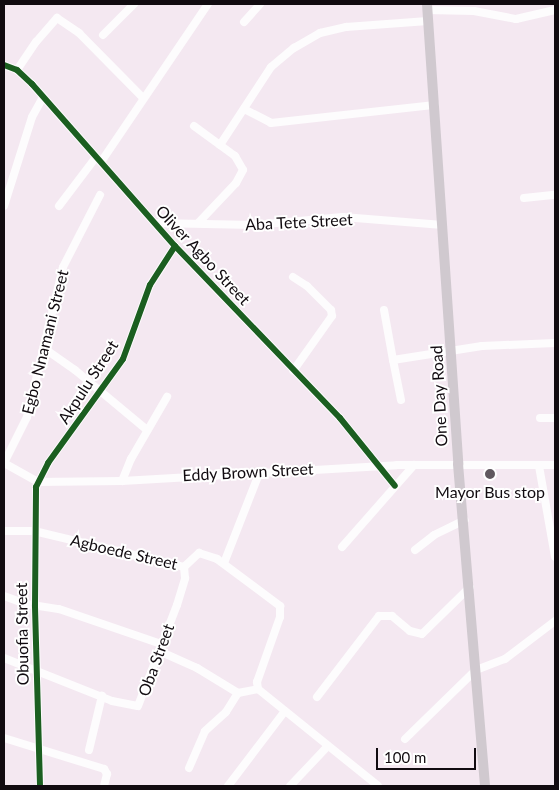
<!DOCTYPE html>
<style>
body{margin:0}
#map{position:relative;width:559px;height:790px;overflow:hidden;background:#f4e8f1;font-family:Lato,sans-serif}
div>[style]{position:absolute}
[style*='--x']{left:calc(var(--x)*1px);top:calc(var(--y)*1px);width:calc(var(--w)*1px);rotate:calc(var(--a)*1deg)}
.minor>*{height:8px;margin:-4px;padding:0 4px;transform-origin:4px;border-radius:4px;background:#fdfcfd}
.major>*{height:10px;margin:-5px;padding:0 5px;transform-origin:5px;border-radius:5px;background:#d0c9cf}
.cycleway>*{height:6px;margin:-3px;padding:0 3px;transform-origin:3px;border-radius:3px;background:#1b5e20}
.dots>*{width:14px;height:14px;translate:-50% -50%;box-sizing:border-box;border:2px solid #fff;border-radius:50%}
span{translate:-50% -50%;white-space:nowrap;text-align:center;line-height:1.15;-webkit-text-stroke:4px #fff;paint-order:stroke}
.street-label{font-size:16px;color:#110b10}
.poi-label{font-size:16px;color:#110b10}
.frame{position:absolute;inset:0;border:5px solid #110b10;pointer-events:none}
.scale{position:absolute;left:376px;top:748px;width:100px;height:22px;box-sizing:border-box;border:2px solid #110b10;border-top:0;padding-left:6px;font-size:15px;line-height:18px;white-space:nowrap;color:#110b10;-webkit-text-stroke:4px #fff;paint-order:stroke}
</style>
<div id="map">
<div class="minor">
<i style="--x:427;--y:10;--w:47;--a:1.2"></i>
<i style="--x:474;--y:11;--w:43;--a:10.8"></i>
<i style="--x:516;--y:19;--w:40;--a:-13"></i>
<i style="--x:244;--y:22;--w:24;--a:-48"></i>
<i style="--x:103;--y:35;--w:44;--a:-45"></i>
<i style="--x:4;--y:65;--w:14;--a:21"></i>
<i style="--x:17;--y:70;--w:21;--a:43"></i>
<i style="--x:32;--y:84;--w:216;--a:48.6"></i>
<i style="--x:175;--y:246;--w:238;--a:46.2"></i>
<i style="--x:340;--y:418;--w:87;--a:51"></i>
<i style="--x:17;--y:70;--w:34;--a:-56"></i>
<i style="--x:36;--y:42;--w:32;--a:-49"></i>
<i style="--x:57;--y:18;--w:27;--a:34"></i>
<i style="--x:79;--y:33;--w:91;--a:45.4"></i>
<i style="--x:244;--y:109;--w:30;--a:27"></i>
<i style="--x:271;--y:123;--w:165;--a:-6.3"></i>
<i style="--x:194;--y:126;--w:51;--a:36.2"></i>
<i style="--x:235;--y:156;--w:16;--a:60"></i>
<i style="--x:243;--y:170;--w:15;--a:118"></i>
<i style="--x:236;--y:183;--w:54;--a:133.5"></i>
<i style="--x:220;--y:145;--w:93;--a:-56.8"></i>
<i style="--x:271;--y:67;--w:30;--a:-40"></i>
<i style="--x:294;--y:48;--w:30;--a:-30"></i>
<i style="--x:320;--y:33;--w:27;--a:-13"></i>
<i style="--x:346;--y:27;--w:82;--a:-4.2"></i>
<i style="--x:101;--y:162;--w:191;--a:-55.9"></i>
<i style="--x:524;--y:198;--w:31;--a:-6"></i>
<i style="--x:4;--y:206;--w:93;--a:-72.5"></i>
<i style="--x:32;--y:117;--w:23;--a:-61"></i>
<i style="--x:59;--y:206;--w:61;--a:-52.9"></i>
<i style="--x:155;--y:223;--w:100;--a:1.1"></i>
<i style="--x:255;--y:225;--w:88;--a:-5.2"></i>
<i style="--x:343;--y:217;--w:100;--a:4.6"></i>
<i style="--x:293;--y:277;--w:17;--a:33"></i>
<i style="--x:307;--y:286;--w:34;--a:45"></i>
<i style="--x:331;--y:310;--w:6;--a:81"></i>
<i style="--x:332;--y:316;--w:67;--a:125.3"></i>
<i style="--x:384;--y:310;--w:51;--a:79.8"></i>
<i style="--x:45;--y:349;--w:37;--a:35"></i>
<i style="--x:75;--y:370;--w:94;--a:39.8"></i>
<i style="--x:401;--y:400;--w:41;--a:-101.3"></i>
<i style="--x:393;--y:360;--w:90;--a:-8.9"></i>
<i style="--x:482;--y:346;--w:73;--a:-2.4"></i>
<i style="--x:540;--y:418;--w:15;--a:0"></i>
<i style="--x:4;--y:463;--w:39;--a:29"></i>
<i style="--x:38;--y:482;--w:84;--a:-0.7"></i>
<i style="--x:122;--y:481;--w:275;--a:-3.3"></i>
<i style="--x:397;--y:465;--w:158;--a:0"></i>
<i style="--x:4;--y:463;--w:51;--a:-63.4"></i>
<i style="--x:27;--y:417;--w:154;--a:-76.5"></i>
<i style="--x:63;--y:267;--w:81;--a:-62.8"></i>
<i style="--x:539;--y:466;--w:92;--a:80"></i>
<i style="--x:122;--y:481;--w:24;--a:-68"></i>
<i style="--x:131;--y:459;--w:72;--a:-59.9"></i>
<i style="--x:4;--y:531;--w:30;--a:0"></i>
<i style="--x:34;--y:531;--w:154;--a:13.5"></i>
<i style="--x:184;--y:567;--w:21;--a:-43"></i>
<i style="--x:199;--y:553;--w:19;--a:18"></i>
<i style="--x:217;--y:559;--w:79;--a:36.7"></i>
<i style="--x:280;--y:606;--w:11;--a:90"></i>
<i style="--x:280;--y:617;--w:69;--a:109.5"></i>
<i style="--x:257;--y:682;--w:7;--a:82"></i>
<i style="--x:258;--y:689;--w:154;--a:38.9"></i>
<i style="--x:342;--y:547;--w:109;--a:-48.7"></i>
<i style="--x:415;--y:550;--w:24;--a:-38"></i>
<i style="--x:434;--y:535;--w:34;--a:-26"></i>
<i style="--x:224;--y:563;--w:99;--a:-68.6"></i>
<i style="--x:4;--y:596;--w:23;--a:20"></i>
<i style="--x:26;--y:604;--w:33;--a:9"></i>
<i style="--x:59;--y:609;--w:108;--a:18.9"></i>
<i style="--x:159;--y:651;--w:42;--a:24.1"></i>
<i style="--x:197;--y:668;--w:48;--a:31.4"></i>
<i style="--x:4;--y:658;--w:116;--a:21.7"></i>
<i style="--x:112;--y:701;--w:26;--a:11"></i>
<i style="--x:138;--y:706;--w:108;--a:-68.9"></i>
<i style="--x:177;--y:605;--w:28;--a:-73"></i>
<i style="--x:185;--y:578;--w:11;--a:-95"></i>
<i style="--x:317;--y:697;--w:102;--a:-52.6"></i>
<i style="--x:379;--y:616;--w:13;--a:0"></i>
<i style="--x:392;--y:616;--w:23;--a:40"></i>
<i style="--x:410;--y:631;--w:12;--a:14"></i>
<i style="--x:422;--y:634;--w:67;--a:-44.4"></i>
<i style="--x:4;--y:738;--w:105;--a:17.2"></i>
<i style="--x:104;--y:769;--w:6;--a:59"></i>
<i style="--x:107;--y:774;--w:12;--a:104"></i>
<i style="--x:405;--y:739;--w:99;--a:-44.2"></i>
<i style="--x:476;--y:670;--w:31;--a:-21"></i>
<i style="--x:505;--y:659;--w:63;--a:-37.2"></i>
<i style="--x:89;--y:750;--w:56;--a:-76.5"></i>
<i style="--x:189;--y:768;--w:40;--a:-66.6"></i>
<i style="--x:205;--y:731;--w:28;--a:-42"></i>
<i style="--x:226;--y:712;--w:22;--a:-58"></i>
<i style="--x:238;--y:693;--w:20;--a:-11"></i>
<i style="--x:40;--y:786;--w:181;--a:-91.6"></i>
<i style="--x:35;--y:605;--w:118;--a:-89.5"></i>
<i style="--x:36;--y:487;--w:27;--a:-63"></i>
<i style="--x:48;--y:463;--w:128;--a:-54.2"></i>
<i style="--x:123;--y:359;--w:79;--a:-70"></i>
<i style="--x:150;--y:285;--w:46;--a:-57.3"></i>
<i style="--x:228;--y:786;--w:94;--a:-52.8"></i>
<i style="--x:290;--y:786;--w:55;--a:-46.5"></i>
</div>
<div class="major">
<i style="--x:427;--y:4;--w:461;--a:86.1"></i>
<i style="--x:458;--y:464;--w:323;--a:85.2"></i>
</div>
<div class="cycleway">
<i style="--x:4;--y:65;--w:14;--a:21"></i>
<i style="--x:17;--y:70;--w:21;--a:43"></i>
<i style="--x:32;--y:84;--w:216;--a:48.6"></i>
<i style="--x:175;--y:246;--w:238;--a:46.2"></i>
<i style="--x:340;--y:418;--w:87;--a:51"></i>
<i style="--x:40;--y:786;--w:181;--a:-91.6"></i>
<i style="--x:35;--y:605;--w:118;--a:-89.5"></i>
<i style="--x:36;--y:487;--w:27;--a:-63"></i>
<i style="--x:48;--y:463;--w:128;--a:-54.2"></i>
<i style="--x:123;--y:359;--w:79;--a:-70"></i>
<i style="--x:150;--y:285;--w:46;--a:-57.3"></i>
</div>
<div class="dots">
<i style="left:490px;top:474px;background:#60585f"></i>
</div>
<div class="street-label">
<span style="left:299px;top:222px;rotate:-3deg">Aba Tete Street</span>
<span style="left:203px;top:255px;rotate:47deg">Oliver Agbo Street</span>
<span style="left:45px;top:342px;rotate:-76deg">Egbo Nnamani Street</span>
<span style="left:88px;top:382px;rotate:-57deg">Akpulu Street</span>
<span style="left:439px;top:396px;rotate:-93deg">One Day Road</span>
<span style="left:248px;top:472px;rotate:-3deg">Eddy Brown Street</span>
<span style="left:124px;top:552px;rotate:13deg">Agboede Street</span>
<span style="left:22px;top:634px;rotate:-91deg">Obuofia Street</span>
<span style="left:156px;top:660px;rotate:-70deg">Oba Street</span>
</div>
<div class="poi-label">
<span style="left:490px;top:492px">Mayor Bus stop</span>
</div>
<div class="frame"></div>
<div class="scale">100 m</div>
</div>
